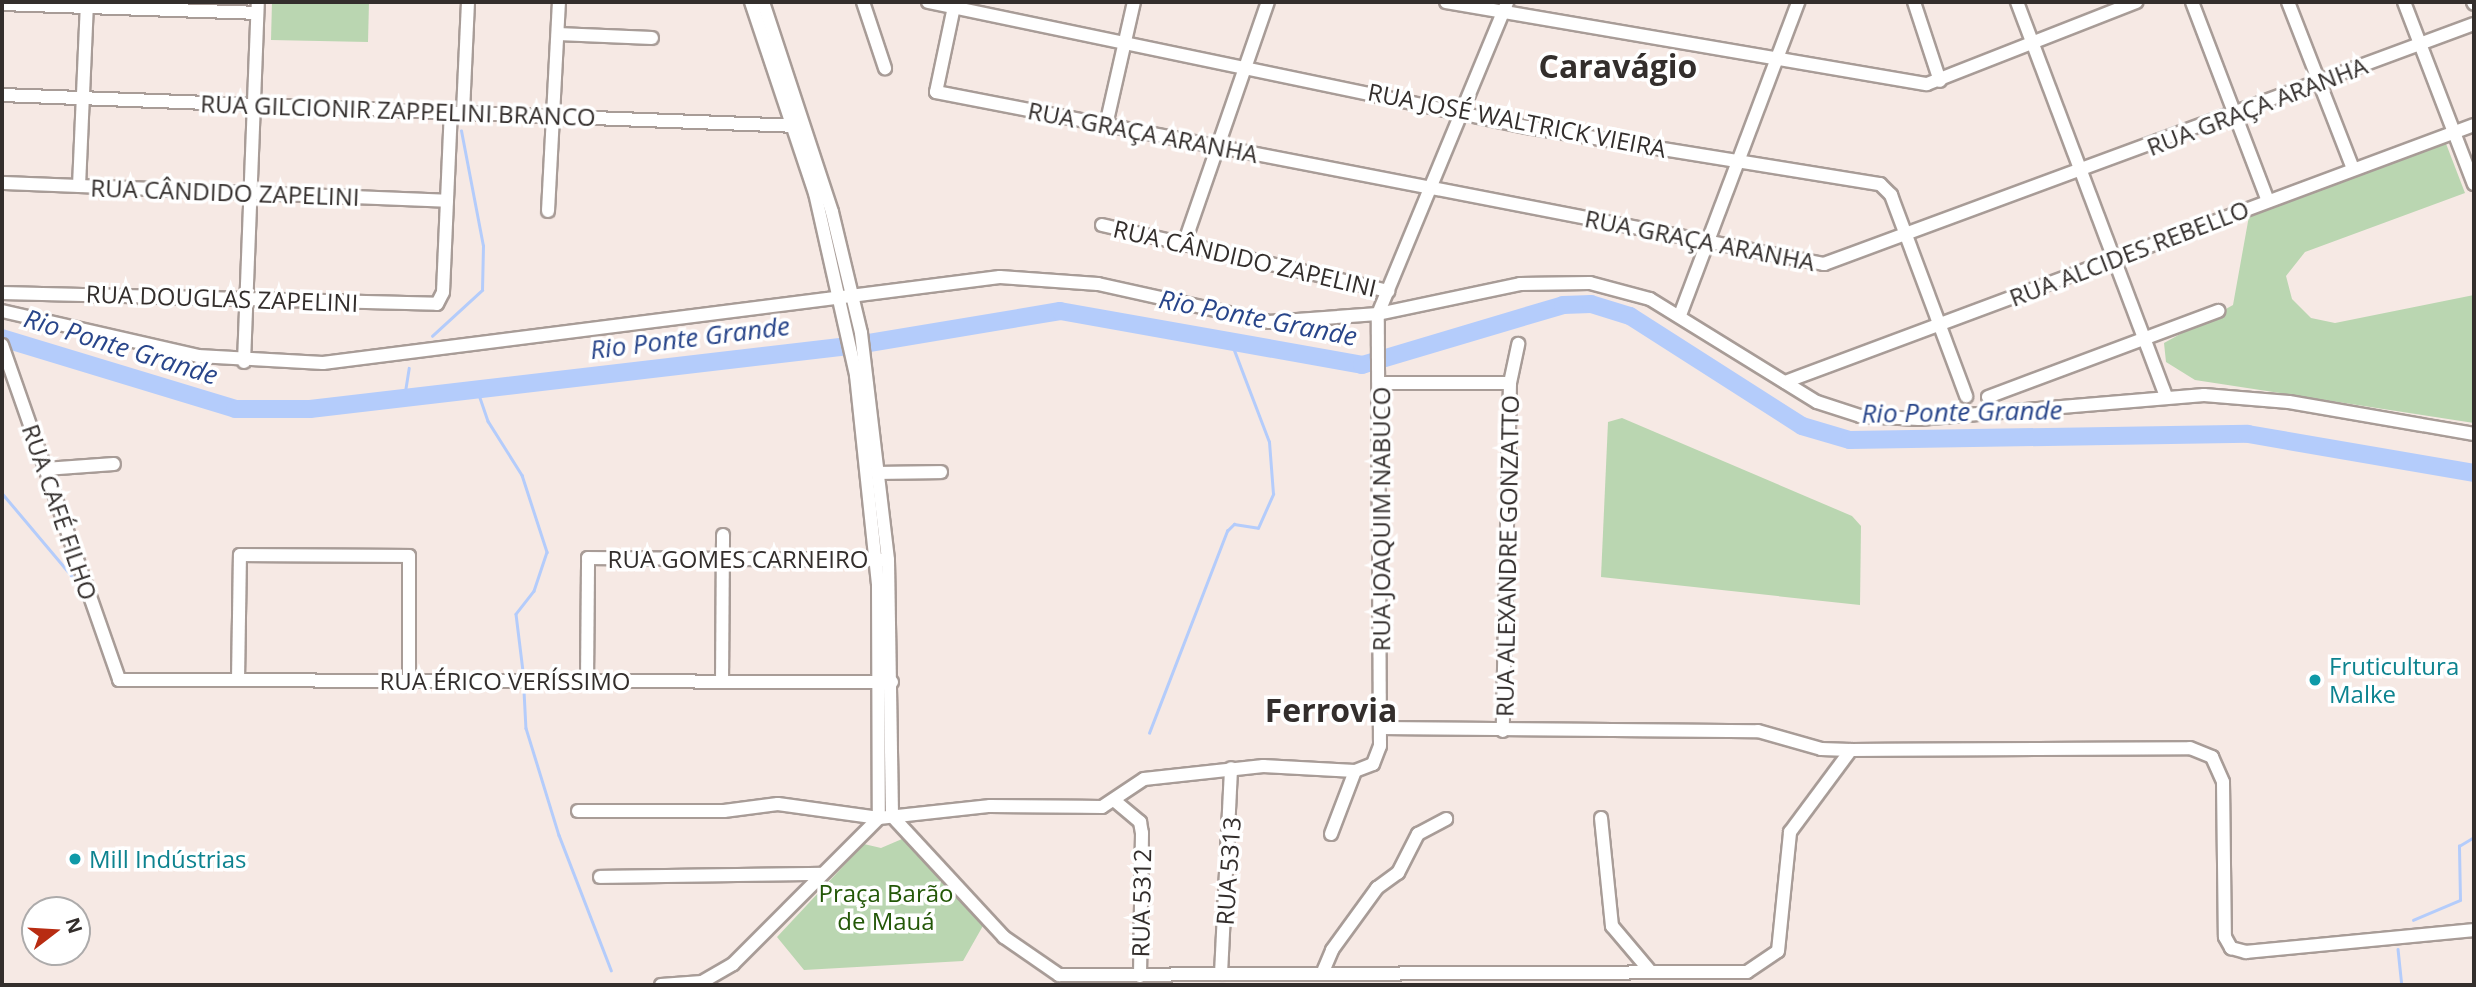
<!DOCTYPE html>
<meta charset="utf-8">
<style>
body{margin:0}
#map{position:relative;width:2476px;height:987px;overflow:hidden;background:#f6e9e4;font-family:"Open Sans",sans-serif}
div>[style]{position:absolute}
[style*='--x']{left:calc(var(--x)*1px);top:calc(var(--y)*1px);width:calc(var(--w)*1px);rotate:calc(var(--a)*1deg)}
.green>*{inset:0;background:#bad6b1}
.stream>*{height:2.5px;margin:-1.25px;padding:0 1.25px;transform-origin:1.25px;border-radius:1.25px;background:#b4ccfb}
.river>*{height:18px;margin:-9px;padding:0 9px;transform-origin:9px;border-radius:9px;background:#b4ccfb}
.roads{filter:drop-shadow(2px 0 #a89c97) drop-shadow(-2px 0 #a89c97) drop-shadow(0 2px #a89c97) drop-shadow(0 -2px #a89c97)}
.minor>*{height:12px;margin:-6px;padding:0 6px;transform-origin:6px;border-radius:6px;background:#fff}
.dots>*{width:19px;height:19px;translate:-50% -50%;box-sizing:border-box;border:4px solid #fff;border-radius:50%}
span{translate:-50% -50%;white-space:nowrap;text-align:center;line-height:1.15;-webkit-text-stroke:7px #fff;paint-order:stroke}
.street-label{font-size:24px;color:#332e2c}
.culture-label{font-size:24px;color:#0d838f}
.left{translate:0 -50%;text-align:left}
.park-label{font-size:24px;color:#235707}
.water-label{font-size:26px;color:#28458a;font-style:italic}
.district-label{font-size:32px;color:#332e2c;font-weight:700}
.frame{position:absolute;inset:0;border:4px solid #332e2c;pointer-events:none}
.north{position:absolute;left:21px;top:896px;width:70px;height:70px;box-sizing:border-box;background:#fff;border:2px solid #adabab;border-radius:50%;rotate:73deg;font-size:19px;font-weight:700;line-height:28px;text-align:center;color:#332e2c}
.north::after{content:'';display:block;margin:auto;width:24px;height:32px;background:#b82c12;clip-path:polygon(50% 0,100% 100%,50% 72%,0 100%)}
</style>
<div id="map">
<div class="green">
<i style="clip-path:polygon(272px 2px,369px 2px,368px 42px,271px 40px)"></i>
<i style="clip-path:polygon(2445px 141px,2465px 193px,2305px 252px,2286px 276px,2292px 299px,2311px 318px,2335px 323px,2474px 295px,2474px 423px,2195px 380px,2166px 362px,2164px 343px,2233px 305px,2249px 216px)"></i>
<i style="clip-path:polygon(1622px 418px,1852px 516px,1861px 526px,1860px 605px,1601px 577px,1608px 422px)"></i>
<i style="clip-path:polygon(902px 839px,984px 924px,963px 961px,804px 970px,777px 937px,864px 844px,881px 848px)"></i>
</div>
<div class="stream">
<i style="--x:432;--y:336;--w:68;--a:-42.6"></i>
<i style="--x:482;--y:290;--w:44;--a:-88.7"></i>
<i style="--x:483;--y:246;--w:117;--a:-100.8"></i>
<i style="--x:477;--y:389;--w:34;--a:71"></i>
<i style="--x:488;--y:421;--w:64;--a:57.8"></i>
<i style="--x:522;--y:475;--w:81;--a:72"></i>
<i style="--x:547;--y:552;--w:41;--a:108.4"></i>
<i style="--x:534;--y:591;--w:29;--a:128"></i>
<i style="--x:516;--y:614;--w:57;--a:83"></i>
<i style="--x:404;--y:398;--w:30;--a:-81"></i>
<i style="--x:2;--y:493;--w:116;--a:49.9"></i>
<i style="--x:524;--y:691;--w:37;--a:87"></i>
<i style="--x:526;--y:728;--w:112;--a:72.9"></i>
<i style="--x:559;--y:835;--w:145;--a:68.9"></i>
<i style="--x:1149;--y:733;--w:217;--a:-68.9"></i>
<i style="--x:1227;--y:531;--w:10;--a:-45"></i>
<i style="--x:1234;--y:524;--w:24;--a:9"></i>
<i style="--x:1258;--y:528;--w:37;--a:-66"></i>
<i style="--x:1273;--y:494;--w:52;--a:-94.4"></i>
<i style="--x:1269;--y:442;--w:109;--a:-110.9"></i>
<i style="--x:2413;--y:920;--w:51;--a:-23.1"></i>
<i style="--x:2460;--y:900;--w:54;--a:-91.1"></i>
<i style="--x:2459;--y:846;--w:17;--a:-31"></i>
<i style="--x:2398;--y:949;--w:36;--a:84"></i>
</div>
<div class="river">
<i style="--x:2;--y:338;--w:244;--a:16.9"></i>
<i style="--x:235;--y:409;--w:75;--a:0"></i>
<i style="--x:310;--y:409;--w:551;--a:-6.67"></i>
<i style="--x:857;--y:345;--w:206;--a:-9.5"></i>
<i style="--x:1060;--y:311;--w:307;--a:10.1"></i>
<i style="--x:1362;--y:365;--w:210;--a:-16.6"></i>
<i style="--x:1563;--y:305;--w:28;--a:-2"></i>
<i style="--x:1591;--y:304;--w:41;--a:17.1"></i>
<i style="--x:1630;--y:316;--w:204;--a:32.6"></i>
<i style="--x:1802;--y:426;--w:50;--a:16.3"></i>
<i style="--x:1850;--y:440;--w:398;--a:-0.9"></i>
<i style="--x:2248;--y:434;--w:229;--a:9.8"></i>
</div>
<div class="roads">
<div class="minor">
<i style="--x:751;--y:2;--w:201;--a:71.5"></i>
<i style="--x:815;--y:193;--w:187;--a:77.3"></i>
<i style="--x:856;--y:375;--w:211;--a:84"></i>
<i style="--x:878;--y:585;--w:233;--a:89.8"></i>
<i style="--x:763;--y:2;--w:221;--a:71.8"></i>
<i style="--x:832;--y:212;--w:124;--a:76.5"></i>
<i style="--x:861;--y:333;--w:229;--a:83.2"></i>
<i style="--x:888;--y:560;--w:256;--a:89.1"></i>
<i style="--x:863;--y:2;--w:70;--a:71.6"></i>
<i style="--x:928;--y:2;--w:612;--a:11.79"></i>
<i style="--x:1527;--y:127;--w:358;--a:9.2"></i>
<i style="--x:1880;--y:184;--w:16;--a:45"></i>
<i style="--x:1891;--y:195;--w:215;--a:69.5"></i>
<i style="--x:955;--y:2;--w:92;--a:101.9"></i>
<i style="--x:936;--y:92;--w:905;--a:10.96"></i>
<i style="--x:1824;--y:264;--w:693;--a:-20.27"></i>
<i style="--x:1446;--y:2;--w:488;--a:9.7"></i>
<i style="--x:1927;--y:84;--w:225;--a:-21.4"></i>
<i style="--x:1914;--y:2;--w:83;--a:71.8"></i>
<i style="--x:2017;--y:2;--w:421;--a:69.3"></i>
<i style="--x:2192;--y:2;--w:213;--a:69.1"></i>
<i style="--x:2288;--y:2;--w:179;--a:68.7"></i>
<i style="--x:2404;--y:2;--w:195;--a:69"></i>
<i style="--x:2473;--y:2;--w:2;--a:63"></i>
<i style="--x:2;--y:4;--w:255;--a:2"></i>
<i style="--x:558;--y:34;--w:94;--a:2.4"></i>
<i style="--x:2;--y:95;--w:798;--a:2.23"></i>
<i style="--x:463;--y:112;--w:110;--a:-87.4"></i>
<i style="--x:1106;--y:125;--w:126;--a:-77.2"></i>
<i style="--x:2;--y:183;--w:445;--a:2.3"></i>
<i style="--x:79;--y:186;--w:184;--a:-87.5"></i>
<i style="--x:548;--y:211;--w:209;--a:-87"></i>
<i style="--x:1102;--y:225;--w:294;--a:13"></i>
<i style="--x:1184;--y:244;--w:256;--a:-70.9"></i>
<i style="--x:2;--y:293;--w:435;--a:1.4"></i>
<i style="--x:437;--y:304;--w:13;--a:-63"></i>
<i style="--x:443;--y:292;--w:180;--a:-87.5"></i>
<i style="--x:2;--y:311;--w:201;--a:12.9"></i>
<i style="--x:198;--y:356;--w:125;--a:3.2"></i>
<i style="--x:323;--y:363;--w:682;--a:-7.24"></i>
<i style="--x:1000;--y:277;--w:98;--a:4.1"></i>
<i style="--x:1098;--y:284;--w:175;--a:12.5"></i>
<i style="--x:1269;--y:322;--w:109;--a:-4.2"></i>
<i style="--x:1378;--y:314;--w:145;--a:-11.9"></i>
<i style="--x:1520;--y:284;--w:70;--a:-0.8"></i>
<i style="--x:1590;--y:283;--w:62;--a:14.9"></i>
<i style="--x:1650;--y:299;--w:196;--a:31.7"></i>
<i style="--x:1817;--y:402;--w:45;--a:18"></i>
<i style="--x:1860;--y:416;--w:59;--a:2.9"></i>
<i style="--x:1919;--y:419;--w:286;--a:-4.8"></i>
<i style="--x:2204;--y:395;--w:85;--a:4.7"></i>
<i style="--x:2289;--y:402;--w:188;--a:9.8"></i>
<i style="--x:1680;--y:315;--w:335;--a:-69.3"></i>
<i style="--x:2;--y:345;--w:355;--a:70.7"></i>
<i style="--x:119;--y:680;--w:773;--a:0.15"></i>
<i style="--x:244;--y:362;--w:360;--a:-87.8"></i>
<i style="--x:1785;--y:382;--w:735;--a:-20.46"></i>
<i style="--x:1381;--y:383;--w:129;--a:0"></i>
<i style="--x:1510;--y:383;--w:348;--a:91.2"></i>
<i style="--x:1510;--y:383;--w:40;--a:-78"></i>
<i style="--x:1988;--y:397;--w:246;--a:-20.5"></i>
<i style="--x:45;--y:469;--w:69;--a:-4.1"></i>
<i style="--x:880;--y:473;--w:61;--a:-0.9"></i>
<i style="--x:238;--y:680;--w:125;--a:-89.1"></i>
<i style="--x:240;--y:555;--w:169;--a:0.3"></i>
<i style="--x:409;--y:556;--w:125;--a:90"></i>
<i style="--x:587;--y:681;--w:123;--a:-89.5"></i>
<i style="--x:588;--y:558;--w:297;--a:0.4"></i>
<i style="--x:722;--y:682;--w:147;--a:-89.6"></i>
<i style="--x:1380;--y:728;--w:378;--a:0.5"></i>
<i style="--x:1758;--y:731;--w:66;--a:15.9"></i>
<i style="--x:1821;--y:749;--w:30;--a:2"></i>
<i style="--x:1851;--y:750;--w:339;--a:-0.3"></i>
<i style="--x:2190;--y:748;--w:24;--a:22"></i>
<i style="--x:2212;--y:757;--w:27;--a:66"></i>
<i style="--x:2223;--y:782;--w:155;--a:89.3"></i>
<i style="--x:2225;--y:937;--w:13;--a:61"></i>
<i style="--x:2231;--y:948;--w:16;--a:15"></i>
<i style="--x:2246;--y:952;--w:229;--a:-5.5"></i>
<i style="--x:1115;--y:801;--w:33;--a:40"></i>
<i style="--x:1140;--y:822;--w:11;--a:80"></i>
<i style="--x:1142;--y:833;--w:143;--a:90.8"></i>
<i style="--x:578;--y:811;--w:146;--a:0"></i>
<i style="--x:724;--y:811;--w:54;--a:-7.4"></i>
<i style="--x:778;--y:804;--w:102;--a:7.9"></i>
<i style="--x:879;--y:818;--w:112;--a:-6.2"></i>
<i style="--x:990;--y:806;--w:112;--a:0.5"></i>
<i style="--x:1102;--y:807;--w:50;--a:-33.7"></i>
<i style="--x:1144;--y:779;--w:120;--a:-6.2"></i>
<i style="--x:1263;--y:766;--w:92;--a:3.1"></i>
<i style="--x:892;--y:816;--w:165;--a:47.2"></i>
<i style="--x:1004;--y:937;--w:67;--a:34.6"></i>
<i style="--x:1059;--y:975;--w:688;--a:-0.25"></i>
<i style="--x:1747;--y:972;--w:37;--a:-34"></i>
<i style="--x:1778;--y:951;--w:120;--a:-84.2"></i>
<i style="--x:1790;--y:832;--w:102;--a:-53.4"></i>
<i style="--x:1601;--y:818;--w:109;--a:84.2"></i>
<i style="--x:1612;--y:926;--w:60;--a:49.7"></i>
<i style="--x:1331;--y:834;--w:67;--a:-69.1"></i>
<i style="--x:1355;--y:771;--w:19;--a:-21"></i>
<i style="--x:1373;--y:764;--w:19;--a:-69"></i>
<i style="--x:1380;--y:746;--w:432;--a:-90.3"></i>
<i style="--x:1378;--y:314;--w:338;--a:-67.5"></i>
<i style="--x:600;--y:877;--w:221;--a:-0.8"></i>
<i style="--x:1221;--y:974;--w:206;--a:-87.2"></i>
<i style="--x:1322;--y:974;--w:26;--a:-67"></i>
<i style="--x:1332;--y:950;--w:77;--a:-54"></i>
<i style="--x:1377;--y:888;--w:26;--a:-36"></i>
<i style="--x:1398;--y:873;--w:44;--a:-62.9"></i>
<i style="--x:1418;--y:834;--w:32;--a:-28"></i>
<i style="--x:661;--y:985;--w:41;--a:-4.2"></i>
<i style="--x:702;--y:982;--w:36;--a:-30"></i>
<i style="--x:733;--y:964;--w:206;--a:-45"></i>
</div>
</div>
<div class="dots">
<i style="left:2315px;top:680px;background:#0f9aa8"></i>
<i style="left:75px;top:859px;background:#0f9aa8"></i>
</div>
<div class="street-label">
<span style="left:2257px;top:106px;rotate:-21deg">RUA GRAÇA ARANHA</span>
<span style="left:398px;top:110px;rotate:2deg">RUA GILCIONIR ZAPPELINI BRANCO</span>
<span style="left:1517px;top:120px;rotate:11deg">RUA JOSÉ WALTRICK VIEIRA</span>
<span style="left:1143px;top:132px;rotate:11deg">RUA GRAÇA ARANHA</span>
<span style="left:225px;top:192px;rotate:2deg">RUA CÂNDIDO ZAPELINI</span>
<span style="left:1700px;top:240px;rotate:11deg">RUA GRAÇA ARANHA</span>
<span style="left:2129px;top:253px;rotate:-21deg">RUA ALCIDES REBELLO</span>
<span style="left:1245px;top:258px;rotate:13deg">RUA CÂNDIDO ZAPELINI</span>
<span style="left:222px;top:298px;rotate:2deg">RUA DOUGLAS ZAPELINI</span>
<span style="left:60px;top:512px;rotate:71deg">RUA CAFÉ FILHO</span>
<span style="left:1381px;top:519px;rotate:-90deg">RUA JOAQUIM NABUCO</span>
<span style="left:1507px;top:556px;rotate:-89deg">RUA ALEXANDRE GONZATTO</span>
<span style="left:738px;top:559px">RUA GOMES CARNEIRO</span>
<span style="left:505px;top:681px">RUA ÉRICO VERÍSSIMO</span>
<span style="left:1228px;top:871px;rotate:-86deg">RUA 5313</span>
<span style="left:1141px;top:903px;rotate:-89deg">RUA 5312</span>
</div>
<div class="culture-label">
<span class="left" style="left:2329px;top:680px">Fruticultura<br>Malke</span>
<span class="left" style="left:89px;top:859px">Mill Indústrias</span>
</div>
<div class="park-label">
<span style="left:886px;top:907px">Praça Barão<br>de Mauá</span>
</div>
<div class="water-label">
<span style="left:1258px;top:318px;rotate:11deg">Rio Ponte Grande</span>
<span style="left:690px;top:338px;rotate:-7deg">Rio Ponte Grande</span>
<span style="left:121px;top:347px;rotate:17deg">Rio Ponte Grande</span>
<span style="left:1962px;top:412px;rotate:-1deg">Rio Ponte Grande</span>
</div>
<div class="district-label">
<span style="left:1618px;top:66px">Caravágio</span>
<span style="left:1331px;top:710px">Ferrovia</span>
</div>
<div class="frame"></div>
<div class="north">N</div>
</div>
